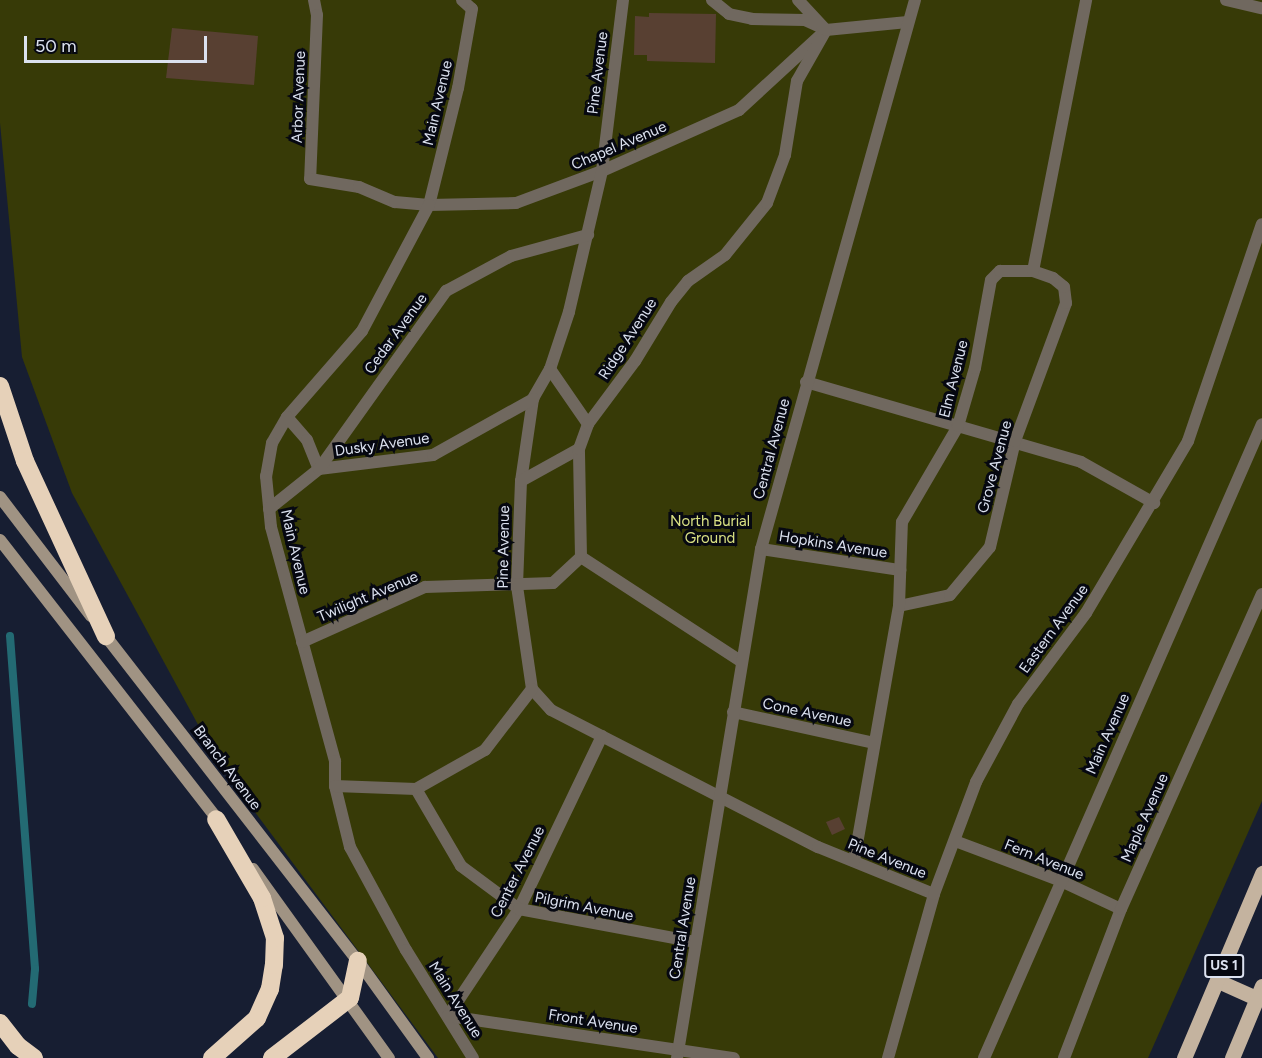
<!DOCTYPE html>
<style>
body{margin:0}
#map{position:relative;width:1262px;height:1058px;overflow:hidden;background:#171e32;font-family:Figtree,sans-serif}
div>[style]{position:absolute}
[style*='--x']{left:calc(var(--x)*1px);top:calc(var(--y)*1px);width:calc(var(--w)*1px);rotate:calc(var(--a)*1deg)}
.green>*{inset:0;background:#373a07}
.stream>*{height:8px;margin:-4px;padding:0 4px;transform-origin:4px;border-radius:4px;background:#236a73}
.building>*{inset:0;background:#584032}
.lane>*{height:12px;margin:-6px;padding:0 6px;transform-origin:6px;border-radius:6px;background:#70685f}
.secondary>*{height:12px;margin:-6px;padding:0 6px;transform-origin:6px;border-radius:6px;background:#a09383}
.primary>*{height:15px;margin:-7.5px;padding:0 7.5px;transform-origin:7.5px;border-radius:7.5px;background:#c4b39f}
.highway>*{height:18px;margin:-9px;padding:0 9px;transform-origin:9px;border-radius:9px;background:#e6d1b9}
span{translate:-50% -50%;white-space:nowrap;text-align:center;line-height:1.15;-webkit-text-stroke:6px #060811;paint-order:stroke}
.shield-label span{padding:2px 4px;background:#060811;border:2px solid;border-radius:4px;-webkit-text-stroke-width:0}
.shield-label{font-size:14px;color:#dbe1ef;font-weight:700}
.street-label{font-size:15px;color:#dbe1ef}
.park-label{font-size:15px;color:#d9e083}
.scale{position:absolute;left:24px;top:36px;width:183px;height:27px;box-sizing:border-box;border:3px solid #dbe1ef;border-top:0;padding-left:8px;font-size:18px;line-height:21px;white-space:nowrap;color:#dbe1ef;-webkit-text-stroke:4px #060811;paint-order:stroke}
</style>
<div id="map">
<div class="green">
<i style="clip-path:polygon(0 0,1262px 0,1262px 801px,1148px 1058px,438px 1058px,220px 765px,72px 493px,22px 357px,0 123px)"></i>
</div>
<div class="stream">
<i style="--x:10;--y:636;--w:334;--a:85.7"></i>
<i style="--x:35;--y:969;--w:35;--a:95"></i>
</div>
<div class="building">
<i style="clip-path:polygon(649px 13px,716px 14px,715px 63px,647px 61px,647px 55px,634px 55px,635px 16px,649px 17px)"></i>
<i style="clip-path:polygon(172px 28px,258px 36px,254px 85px,166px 78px)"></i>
<i style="clip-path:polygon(839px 817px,845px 829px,832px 835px,826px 822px)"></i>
</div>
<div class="lane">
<i style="--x:314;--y:0;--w:15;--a:79"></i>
<i style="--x:317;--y:15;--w:164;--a:92.4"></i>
<i style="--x:310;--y:179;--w:50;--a:9.3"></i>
<i style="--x:359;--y:187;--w:39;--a:23"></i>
<i style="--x:395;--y:202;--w:34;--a:5"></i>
<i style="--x:429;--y:205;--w:87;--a:-1.3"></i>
<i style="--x:516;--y:203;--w:92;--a:-20.4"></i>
<i style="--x:602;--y:171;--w:150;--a:-24"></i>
<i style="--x:739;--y:110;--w:118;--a:-42.6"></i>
<i style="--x:826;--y:30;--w:82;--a:-5.6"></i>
<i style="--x:462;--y:0;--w:13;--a:42"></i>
<i style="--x:472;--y:9;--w:80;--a:100"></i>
<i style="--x:458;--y:88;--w:121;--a:103.9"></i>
<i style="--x:429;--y:205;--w:143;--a:118"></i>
<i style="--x:362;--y:331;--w:114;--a:131.1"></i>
<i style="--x:287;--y:417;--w:30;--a:120"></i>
<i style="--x:272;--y:443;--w:34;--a:100"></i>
<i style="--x:266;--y:476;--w:51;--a:84.4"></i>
<i style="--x:271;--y:527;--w:243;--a:74.7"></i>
<i style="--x:335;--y:761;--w:25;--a:90"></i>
<i style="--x:335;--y:786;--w:63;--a:76.2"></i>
<i style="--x:350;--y:847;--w:117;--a:61.5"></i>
<i style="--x:406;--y:950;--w:127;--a:58.2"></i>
<i style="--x:623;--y:0;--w:172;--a:97"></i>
<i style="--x:602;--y:171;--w:145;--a:103.2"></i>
<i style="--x:569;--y:312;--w:60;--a:108.4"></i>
<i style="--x:550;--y:369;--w:34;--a:120"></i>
<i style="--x:533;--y:399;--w:83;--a:98.3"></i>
<i style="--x:521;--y:481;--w:105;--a:92.2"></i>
<i style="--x:517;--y:586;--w:104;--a:81.7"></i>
<i style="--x:532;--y:689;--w:28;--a:48"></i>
<i style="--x:551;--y:710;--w:300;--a:27.2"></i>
<i style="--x:818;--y:847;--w:125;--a:22.1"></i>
<i style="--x:712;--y:0;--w:22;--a:39"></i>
<i style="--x:729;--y:14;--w:24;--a:12"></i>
<i style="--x:752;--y:19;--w:53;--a:1.1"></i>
<i style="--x:805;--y:20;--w:14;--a:25"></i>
<i style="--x:1226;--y:0;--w:37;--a:13"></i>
<i style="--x:550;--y:369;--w:67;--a:55.4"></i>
<i style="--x:806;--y:382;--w:286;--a:16.2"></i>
<i style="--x:1081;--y:462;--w:84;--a:29.3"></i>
<i style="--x:287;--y:417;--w:30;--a:49"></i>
<i style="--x:307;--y:440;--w:31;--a:68"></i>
<i style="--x:319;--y:469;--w:115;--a:-7"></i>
<i style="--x:433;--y:455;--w:115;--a:-29.2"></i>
<i style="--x:521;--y:481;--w:66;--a:-28.9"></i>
<i style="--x:269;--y:509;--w:64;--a:-38.7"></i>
<i style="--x:319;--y:469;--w:219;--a:-54.5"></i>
<i style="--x:446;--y:291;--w:74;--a:-28.3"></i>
<i style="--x:511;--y:256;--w:80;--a:-15.3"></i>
<i style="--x:761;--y:549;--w:141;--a:8.6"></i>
<i style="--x:899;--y:606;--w:52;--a:-12.2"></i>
<i style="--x:950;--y:595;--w:62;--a:-50.2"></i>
<i style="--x:990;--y:547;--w:109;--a:-76.7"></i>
<i style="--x:1015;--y:441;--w:147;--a:-69.7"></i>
<i style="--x:1066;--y:303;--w:16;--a:-97"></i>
<i style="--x:1064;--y:287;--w:14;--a:-141"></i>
<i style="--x:1053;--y:278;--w:21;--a:-161"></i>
<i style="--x:302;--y:642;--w:135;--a:-24.1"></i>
<i style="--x:425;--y:587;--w:128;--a:-1.8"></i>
<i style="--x:553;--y:583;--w:38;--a:-43"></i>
<i style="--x:742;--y:662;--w:192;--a:-146.9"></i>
<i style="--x:581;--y:557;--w:108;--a:-91.1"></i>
<i style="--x:579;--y:449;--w:27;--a:-70"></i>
<i style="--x:588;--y:424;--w:79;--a:-53.3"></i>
<i style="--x:635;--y:361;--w:69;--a:-58.6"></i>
<i style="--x:671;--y:302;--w:27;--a:-51"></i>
<i style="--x:688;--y:281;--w:45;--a:-35.1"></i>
<i style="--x:725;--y:255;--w:67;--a:-51.1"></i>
<i style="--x:767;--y:203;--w:51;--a:-69.4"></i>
<i style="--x:785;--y:155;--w:75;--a:-80.8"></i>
<i style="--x:797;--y:81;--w:59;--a:-60.4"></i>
<i style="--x:826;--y:30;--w:41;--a:-133"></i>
<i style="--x:733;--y:712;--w:144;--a:12.4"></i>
<i style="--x:602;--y:736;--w:192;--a:115.6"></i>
<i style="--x:519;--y:909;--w:128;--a:123.6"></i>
<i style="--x:448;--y:1016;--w:289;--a:8.4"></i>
<i style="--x:335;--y:786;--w:81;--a:2.1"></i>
<i style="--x:416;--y:789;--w:79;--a:-29.5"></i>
<i style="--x:485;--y:750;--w:77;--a:-52.4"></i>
<i style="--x:416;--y:789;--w:89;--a:59.7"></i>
<i style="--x:461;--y:866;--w:72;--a:36.6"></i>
<i style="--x:519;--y:909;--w:180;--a:10.6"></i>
<i style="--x:955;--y:841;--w:111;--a:20.6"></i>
<i style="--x:1059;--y:880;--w:68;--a:25.1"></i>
<i style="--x:854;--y:861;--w:259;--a:-80"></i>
<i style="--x:899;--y:606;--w:84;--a:-88"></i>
<i style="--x:902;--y:522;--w:111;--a:-59.7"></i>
<i style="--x:958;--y:426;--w:60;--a:-73.7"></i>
<i style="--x:975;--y:368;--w:89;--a:-79.7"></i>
<i style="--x:991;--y:280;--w:13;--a:-45"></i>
<i style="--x:1000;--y:271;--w:33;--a:0"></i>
<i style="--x:1033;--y:271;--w:276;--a:-78.9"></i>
<i style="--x:677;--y:1058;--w:516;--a:-80.63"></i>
<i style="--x:761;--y:549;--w:570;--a:-74.33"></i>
<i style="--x:888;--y:1058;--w:170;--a:-74.3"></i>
<i style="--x:934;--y:894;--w:120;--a:-69.4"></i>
<i style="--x:976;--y:782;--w:89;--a:-61.7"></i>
<i style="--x:1018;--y:704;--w:114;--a:-53.2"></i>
<i style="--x:1086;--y:613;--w:200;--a:-59.3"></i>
<i style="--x:1188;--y:441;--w:229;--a:-71.2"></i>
<i style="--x:984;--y:1058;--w:692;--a:-66.32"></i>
<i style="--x:1064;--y:1058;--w:160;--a:-69.1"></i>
<i style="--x:1121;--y:909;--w:345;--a:-65.9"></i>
</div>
<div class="secondary">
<i style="--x:0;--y:497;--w:150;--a:52.6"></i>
<i style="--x:0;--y:540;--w:358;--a:52.1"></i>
<i style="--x:101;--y:630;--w:419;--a:52.2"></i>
<i style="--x:358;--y:961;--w:120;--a:54.2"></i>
<i style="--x:253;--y:869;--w:233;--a:54.3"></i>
</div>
<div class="primary">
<i style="--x:1218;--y:981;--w:42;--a:24.1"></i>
<i style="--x:1184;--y:1058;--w:201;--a:-67.1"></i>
<i style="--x:1232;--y:1058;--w:78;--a:-67.4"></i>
</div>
<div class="highway">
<i style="--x:0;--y:386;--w:79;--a:71.6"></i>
<i style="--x:25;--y:461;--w:193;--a:65.2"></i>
<i style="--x:0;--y:1023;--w:29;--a:52"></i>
<i style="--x:18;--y:1046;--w:20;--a:37"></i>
<i style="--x:212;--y:1058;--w:60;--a:-41.6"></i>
<i style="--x:257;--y:1018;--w:32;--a:-66"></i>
<i style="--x:270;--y:989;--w:24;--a:-81"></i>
<i style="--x:274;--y:965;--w:27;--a:-88"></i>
<i style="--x:275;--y:938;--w:42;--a:-108"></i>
<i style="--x:262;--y:898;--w:91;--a:-120.2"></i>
<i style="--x:272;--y:1058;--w:98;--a:-37.6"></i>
<i style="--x:350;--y:998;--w:38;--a:-78"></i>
</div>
<div class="shield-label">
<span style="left:1224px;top:966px">US 1</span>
</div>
<div class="street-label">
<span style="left:598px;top:73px;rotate:-83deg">Pine Avenue</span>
<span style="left:299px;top:97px;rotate:-88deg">Arbor Avenue</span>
<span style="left:438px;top:103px;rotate:-77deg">Main Avenue</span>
<span style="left:619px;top:146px;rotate:-23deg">Chapel Avenue</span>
<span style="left:396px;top:334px;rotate:-54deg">Cedar Avenue</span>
<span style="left:628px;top:339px;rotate:-57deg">Ridge Avenue</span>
<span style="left:954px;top:379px;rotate:-76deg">Elm Avenue</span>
<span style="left:382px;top:445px;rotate:-8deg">Dusky Avenue</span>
<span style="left:772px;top:449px;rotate:-75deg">Central Avenue</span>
<span style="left:995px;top:467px;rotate:-75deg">Grove Avenue</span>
<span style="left:833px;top:545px;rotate:9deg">Hopkins Avenue</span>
<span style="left:504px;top:547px;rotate:-89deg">Pine Avenue</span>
<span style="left:295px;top:552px;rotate:77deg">Main Avenue</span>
<span style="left:368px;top:597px;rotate:-23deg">Twilight Avenue</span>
<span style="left:1054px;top:629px;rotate:-54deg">Eastern Avenue</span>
<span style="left:807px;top:713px;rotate:12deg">Cone Avenue</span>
<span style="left:1108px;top:734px;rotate:-66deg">Main Avenue</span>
<span style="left:227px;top:768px;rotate:53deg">Branch Avenue</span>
<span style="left:1145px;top:818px;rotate:-66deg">Maple Avenue</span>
<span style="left:887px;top:859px;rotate:22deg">Pine Avenue</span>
<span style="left:1044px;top:860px;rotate:22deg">Fern Avenue</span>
<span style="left:518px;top:872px;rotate:-63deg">Center Avenue</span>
<span style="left:584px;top:907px;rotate:11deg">Pilgrim Avenue</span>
<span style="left:683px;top:928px;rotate:-81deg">Central Avenue</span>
<span style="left:455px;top:1000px;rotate:58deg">Main Avenue</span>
<span style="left:593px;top:1022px;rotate:9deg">Front Avenue</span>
</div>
<div class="park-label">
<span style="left:710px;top:530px">North Burial<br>Ground</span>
</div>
<div class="scale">50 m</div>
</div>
